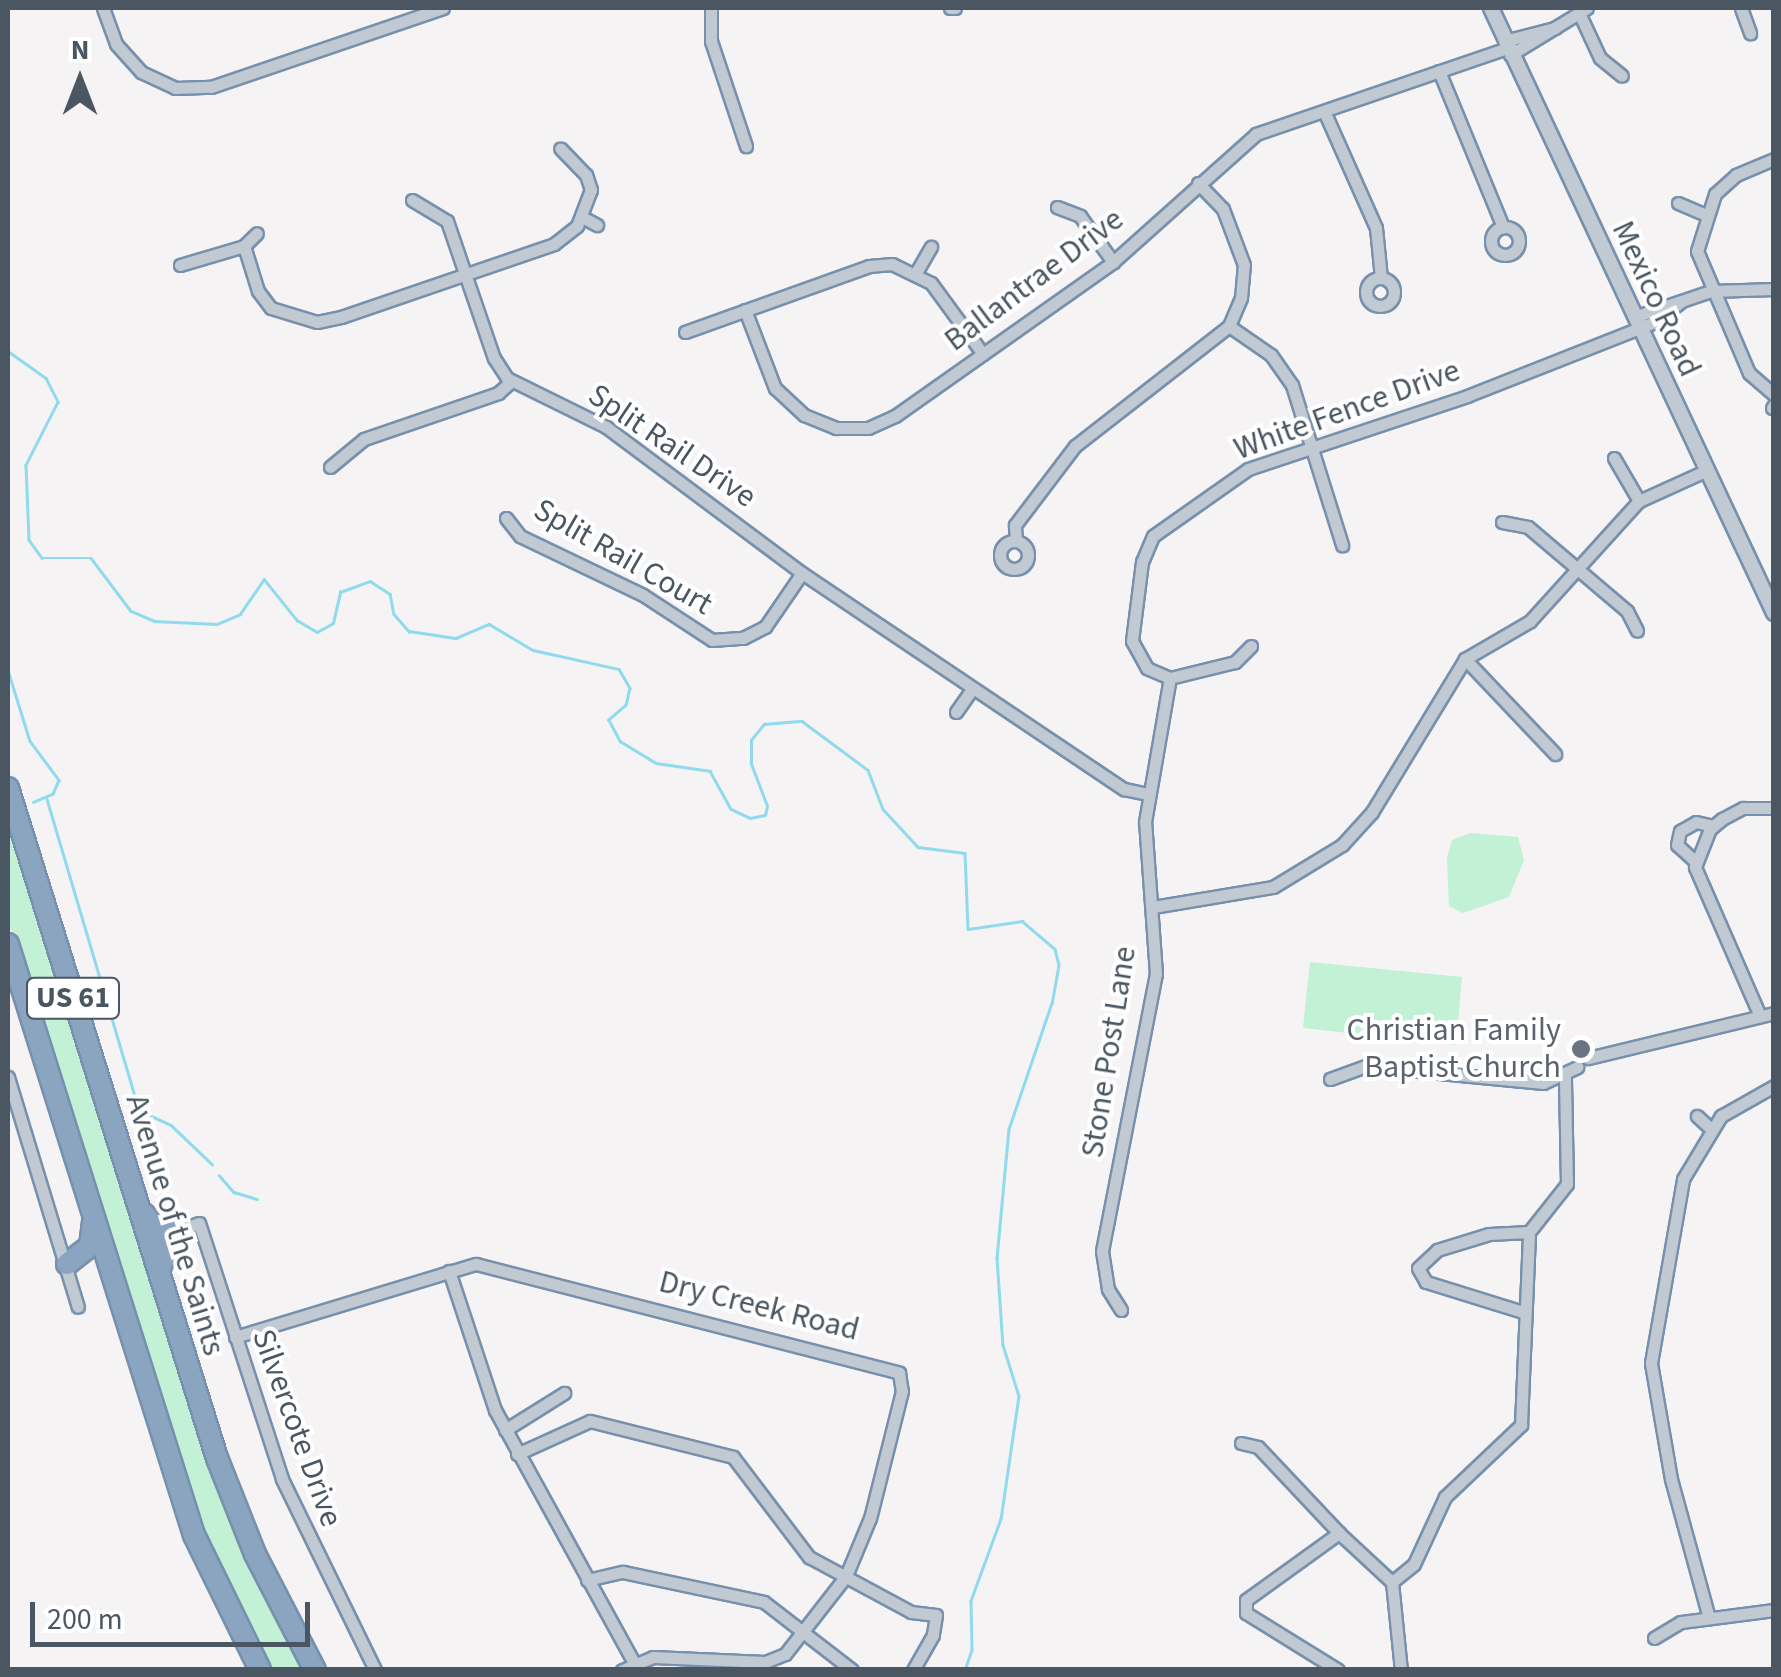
<!DOCTYPE html>
<style>
body{margin:0}
#map{position:relative;width:1781px;height:1677px;overflow:hidden;background:#f5f3f3;font-family:"Source Sans 3",sans-serif}
div>[style]{position:absolute}
[style*='--x']{left:calc(var(--x)*1px);top:calc(var(--y)*1px);width:calc(var(--w)*1px);rotate:calc(var(--a)*1deg)}
.green>*{inset:0;background:#c3f1d5}
.stream>*{height:2.5px;margin:-1.25px;padding:0 1.25px;transform-origin:1.25px;border-radius:1.25px;background:#90daee}
.roads{filter:drop-shadow(2px 0 #7690ad) drop-shadow(-2px 0 #7690ad) drop-shadow(0 2px #7690ad) drop-shadow(0 -2px #7690ad)}
.minor>*{height:11px;margin:-5.5px;padding:0 5.5px;transform-origin:5.5px;border-radius:5.5px;background:#c1cad2}
.minor>.ring{margin:-5.5px;padding:0;box-sizing:content-box;background:none;border:11px solid #c1cad2;border-radius:50%}
.tertiary>*{height:14px;margin:-7px;padding:0 7px;transform-origin:7px;border-radius:7px;background:#c1cad2}
.motorway>*{height:20px;margin:-10px;padding:0 10px;transform-origin:10px;border-radius:10px;background:#8ba5c1}
.dots>*{width:28px;height:28px;translate:-50% -50%;box-sizing:border-box;border:5px solid #fff;border-radius:50%}
span{translate:-50% -50%;white-space:nowrap;text-align:center;line-height:1.15;-webkit-text-stroke:8px #fff;paint-order:stroke}
.shield-label span{padding:2px 8px;background:#fff;border:2px solid;border-radius:8px;-webkit-text-stroke-width:0}
.shield-label{font-size:30px;color:#4a5661;font-weight:700}
.street-label{font-size:32px;color:#4a5661}
.worship-label{font-size:32px;color:#5b616d}
.right{translate:-100% -50%;text-align:right}
.frame{position:absolute;inset:0;border:10px solid #4a5661;pointer-events:none}
.north{position:absolute;left:30px;top:30px;width:100px;height:100px;-webkit-text-stroke:8px #fff;paint-order:stroke;rotate:0deg;font-size:28px;font-weight:700;line-height:40px;text-align:center;color:#4a5661}
.north::after{content:'';display:block;margin:auto;width:35px;height:45px;background:#4a5661;clip-path:polygon(50% 0,100% 100%,50% 72%,0 100%)}
.scale{position:absolute;left:30px;top:1602px;width:280px;height:45px;box-sizing:border-box;border:5px solid #4a5661;border-top:0;padding-left:12px;font-size:30px;line-height:35px;white-space:nowrap;color:#4a5661;-webkit-text-stroke:8px #fff;paint-order:stroke}
</style>
<div id="map">
<div class="green">
<i style="clip-path:polygon(8px 807px,131px 1208px,308px 1669px,270px 1669px,209px 1547px,185px 1480px,8px 922px)"></i>
<i style="clip-path:polygon(1470px 833px,1518px 837px,1524px 860px,1509px 897px,1463px 913px,1449px 906px,1447px 858px,1452px 840px)"></i>
<i style="clip-path:polygon(1310px 962px,1462px 977px,1456px 1045px,1303px 1028px)"></i>
</div>
<div class="stream">
<i style="--x:8;--y:351;--w:47;--a:35.4"></i>
<i style="--x:46;--y:378;--w:27;--a:63"></i>
<i style="--x:58;--y:402;--w:71;--a:116.9"></i>
<i style="--x:26;--y:465;--w:75;--a:87.7"></i>
<i style="--x:29;--y:540;--w:22;--a:54"></i>
<i style="--x:42;--y:558;--w:49;--a:0"></i>
<i style="--x:91;--y:558;--w:66;--a:53"></i>
<i style="--x:131;--y:611;--w:25;--a:23"></i>
<i style="--x:154;--y:621;--w:63;--a:2.7"></i>
<i style="--x:217;--y:624;--w:25;--a:-23"></i>
<i style="--x:240;--y:614;--w:42;--a:-55.6"></i>
<i style="--x:264;--y:579;--w:53;--a:51.2"></i>
<i style="--x:297;--y:620;--w:23;--a:31"></i>
<i style="--x:317;--y:632;--w:18;--a:-29"></i>
<i style="--x:333;--y:623;--w:32;--a:-77"></i>
<i style="--x:340;--y:592;--w:32;--a:-20"></i>
<i style="--x:370;--y:581;--w:24;--a:33"></i>
<i style="--x:390;--y:594;--w:20;--a:79"></i>
<i style="--x:394;--y:614;--w:23;--a:49"></i>
<i style="--x:409;--y:631;--w:48;--a:8.5"></i>
<i style="--x:456;--y:638;--w:36;--a:-23"></i>
<i style="--x:489;--y:624;--w:51;--a:30.6"></i>
<i style="--x:533;--y:650;--w:88;--a:12.5"></i>
<i style="--x:619;--y:669;--w:22;--a:60"></i>
<i style="--x:630;--y:688;--w:17;--a:103"></i>
<i style="--x:626;--y:705;--w:23;--a:139"></i>
<i style="--x:609;--y:720;--w:24;--a:62"></i>
<i style="--x:620;--y:741;--w:42;--a:31.4"></i>
<i style="--x:656;--y:763;--w:55;--a:8.4"></i>
<i style="--x:710;--y:771;--w:43;--a:61.1"></i>
<i style="--x:731;--y:809;--w:21;--a:25"></i>
<i style="--x:750;--y:818;--w:15;--a:-11"></i>
<i style="--x:765;--y:815;--w:9;--a:-77"></i>
<i style="--x:767;--y:806;--w:45;--a:-110.9"></i>
<i style="--x:751;--y:764;--w:24;--a:-90"></i>
<i style="--x:751;--y:740;--w:21;--a:-51"></i>
<i style="--x:764;--y:724;--w:38;--a:-5"></i>
<i style="--x:802;--y:721;--w:82;--a:36.6"></i>
<i style="--x:868;--y:770;--w:42;--a:69"></i>
<i style="--x:883;--y:809;--w:52;--a:47.4"></i>
<i style="--x:918;--y:847;--w:47;--a:7.3"></i>
<i style="--x:965;--y:853;--w:76;--a:87.7"></i>
<i style="--x:968;--y:929;--w:55;--a:-8.4"></i>
<i style="--x:1022;--y:921;--w:43;--a:40.3"></i>
<i style="--x:1055;--y:949;--w:16;--a:76"></i>
<i style="--x:1059;--y:965;--w:39;--a:100"></i>
<i style="--x:1052;--y:1003;--w:133;--a:108.8"></i>
<i style="--x:1009;--y:1129;--w:130;--a:95.3"></i>
<i style="--x:997;--y:1258;--w:87;--a:86.1"></i>
<i style="--x:1003;--y:1345;--w:53;--a:72.6"></i>
<i style="--x:1019;--y:1396;--w:124;--a:98.3"></i>
<i style="--x:1001;--y:1519;--w:87;--a:110.1"></i>
<i style="--x:971;--y:1601;--w:49;--a:88.8"></i>
<i style="--x:972;--y:1650;--w:21;--a:109"></i>
<i style="--x:8;--y:670;--w:74;--a:72.8"></i>
<i style="--x:30;--y:741;--w:49;--a:53.4"></i>
<i style="--x:59;--y:780;--w:15;--a:113"></i>
<i style="--x:53;--y:794;--w:21;--a:157"></i>
<i style="--x:47;--y:799;--w:311;--a:73.5"></i>
<i style="--x:135;--y:1097;--w:19;--a:58"></i>
<i style="--x:145;--y:1113;--w:29;--a:25"></i>
<i style="--x:171;--y:1125;--w:57;--a:43.6"></i>
<i style="--x:219;--y:1175;--w:23;--a:49"></i>
<i style="--x:234;--y:1192;--w:24;--a:17"></i>
</div>
<div class="roads">
<div class="minor">
<i style="--x:103;--y:8;--w:38;--a:70"></i>
<i style="--x:116;--y:44;--w:38;--a:48"></i>
<i style="--x:141;--y:72;--w:38;--a:25"></i>
<i style="--x:175;--y:88;--w:36;--a:-2"></i>
<i style="--x:211;--y:87;--w:245;--a:-18.8"></i>
<i style="--x:711;--y:8;--w:33;--a:90"></i>
<i style="--x:711;--y:41;--w:111;--a:71.6"></i>
<i style="--x:950;--y:8;--w:5;--a:0"></i>
<i style="--x:1741;--y:8;--w:27;--a:70"></i>
<i style="--x:1580;--y:15;--w:47;--a:65.1"></i>
<i style="--x:1600;--y:58;--w:28;--a:39"></i>
<i style="--x:1504;--y:41;--w:53;--a:-14.3"></i>
<i style="--x:1510;--y:55;--w:90;--a:-31.4"></i>
<i style="--x:1439;--y:71;--w:169;--a:67.7"></i>
<i style="--x:1324;--y:111;--w:128;--a:66"></i>
<i style="--x:1376;--y:228;--w:50;--a:84.3"></i>
<i style="--x:1774;--y:159;--w:41;--a:157.2"></i>
<i style="--x:1736;--y:175;--w:28;--a:138"></i>
<i style="--x:1715;--y:194;--w:60;--a:107.5"></i>
<i style="--x:1697;--y:251;--w:133;--a:66.9"></i>
<i style="--x:1749;--y:373;--w:33;--a:41"></i>
<i style="--x:412;--y:200;--w:41;--a:31"></i>
<i style="--x:447;--y:221;--w:145;--a:71.1"></i>
<i style="--x:494;--y:358;--w:24;--a:57"></i>
<i style="--x:507;--y:378;--w:110;--a:26.3"></i>
<i style="--x:606;--y:427;--w:244;--a:36.7"></i>
<i style="--x:802;--y:573;--w:388;--a:33.9"></i>
<i style="--x:1124;--y:789;--w:25;--a:12"></i>
<i style="--x:1678;--y:203;--w:28;--a:23"></i>
<i style="--x:1057;--y:207;--w:25;--a:21"></i>
<i style="--x:1080;--y:216;--w:57;--a:54.3"></i>
<i style="--x:582;--y:217;--w:17;--a:28"></i>
<i class="ring" style="left:1491px;top:227px;width:17px;height:17px"></i>
<i style="--x:244;--y:246;--w:18;--a:-45"></i>
<i style="--x:180;--y:265;--w:67;--a:-16.5"></i>
<i style="--x:244;--y:246;--w:47;--a:72.7"></i>
<i style="--x:258;--y:291;--w:21;--a:53"></i>
<i style="--x:271;--y:308;--w:48;--a:16.9"></i>
<i style="--x:317;--y:322;--w:25;--a:-12"></i>
<i style="--x:341;--y:317;--w:225;--a:-18.9"></i>
<i style="--x:554;--y:244;--w:29;--a:-38"></i>
<i style="--x:577;--y:226;--w:39;--a:-69"></i>
<i style="--x:591;--y:190;--w:16;--a:-108"></i>
<i style="--x:586;--y:175;--w:37;--a:-134"></i>
<i style="--x:917;--y:271;--w:28;--a:-60"></i>
<i class="ring" style="left:1366px;top:278px;width:17px;height:17px"></i>
<i style="--x:745;--y:310;--w:84;--a:69"></i>
<i style="--x:775;--y:388;--w:40;--a:43"></i>
<i style="--x:804;--y:415;--w:35;--a:22"></i>
<i style="--x:836;--y:428;--w:32;--a:0"></i>
<i style="--x:868;--y:428;--w:30;--a:-24"></i>
<i style="--x:895;--y:416;--w:267;--a:-35.2"></i>
<i style="--x:1113;--y:262;--w:192;--a:-41.8"></i>
<i style="--x:1256;--y:134;--w:265;--a:-18.9"></i>
<i style="--x:1634;--y:317;--w:81;--a:-18.7"></i>
<i style="--x:1711;--y:291;--w:63;--a:-1.8"></i>
<i style="--x:1229;--y:326;--w:51;--a:34.6"></i>
<i style="--x:1271;--y:355;--w:37;--a:55"></i>
<i style="--x:1292;--y:385;--w:168;--a:72.6"></i>
<i style="--x:685;--y:332;--w:195;--a:-19.7"></i>
<i style="--x:869;--y:266;--w:23;--a:-5"></i>
<i style="--x:892;--y:264;--w:43;--a:26"></i>
<i style="--x:931;--y:283;--w:88;--a:53.8"></i>
<i style="--x:1772;--y:408;--w:4;--a:-56"></i>
<i style="--x:1614;--y:458;--w:50;--a:59.8"></i>
<i style="--x:330;--y:467;--w:44;--a:-39.5"></i>
<i style="--x:364;--y:439;--w:142;--a:-18.9"></i>
<i style="--x:498;--y:393;--w:18;--a:-41"></i>
<i style="--x:506;--y:518;--w:23;--a:52"></i>
<i style="--x:520;--y:536;--w:136;--a:25.6"></i>
<i style="--x:643;--y:595;--w:82;--a:33.1"></i>
<i style="--x:712;--y:640;--w:31;--a:-4"></i>
<i style="--x:743;--y:638;--w:25;--a:-27"></i>
<i style="--x:765;--y:627;--w:65;--a:-55.6"></i>
<i style="--x:1502;--y:522;--w:26;--a:11"></i>
<i style="--x:1528;--y:527;--w:130;--a:40.3"></i>
<i style="--x:1627;--y:611;--w:22;--a:63"></i>
<i class="ring" style="left:1000px;top:541px;width:17px;height:17px"></i>
<i style="--x:1016;--y:541;--w:16;--a:-94"></i>
<i style="--x:1015;--y:525;--w:99;--a:-52.8"></i>
<i style="--x:1075;--y:446;--w:195;--a:-37.9"></i>
<i style="--x:1229;--y:326;--w:30;--a:-67"></i>
<i style="--x:1241;--y:298;--w:33;--a:-85"></i>
<i style="--x:1244;--y:265;--w:60;--a:-110.6"></i>
<i style="--x:1223;--y:209;--w:36;--a:-134"></i>
<i style="--x:1251;--y:646;--w:23;--a:135"></i>
<i style="--x:1235;--y:662;--w:67;--a:166.2"></i>
<i style="--x:1170;--y:678;--w:25;--a:-157"></i>
<i style="--x:1147;--y:668;--w:31;--a:-119"></i>
<i style="--x:1132;--y:641;--w:80;--a:-82.8"></i>
<i style="--x:1142;--y:562;--w:28;--a:-67"></i>
<i style="--x:1153;--y:536;--w:116;--a:-35.2"></i>
<i style="--x:1248;--y:469;--w:231;--a:-18.4"></i>
<i style="--x:1467;--y:396;--w:202;--a:-21.5"></i>
<i style="--x:1655;--y:322;--w:33;--a:-38"></i>
<i style="--x:1465;--y:659;--w:131;--a:46.5"></i>
<i style="--x:956;--y:712;--w:29;--a:-55"></i>
<i style="--x:1696;--y:862;--w:25;--a:-138"></i>
<i style="--x:1677;--y:845;--w:14;--a:-78"></i>
<i style="--x:1680;--y:831;--w:18;--a:-29"></i>
<i style="--x:1696;--y:822;--w:17;--a:13"></i>
<i style="--x:1153;--y:907;--w:122;--a:-9.5"></i>
<i style="--x:1273;--y:887;--w:81;--a:-31.3"></i>
<i style="--x:1342;--y:845;--w:45;--a:-47.7"></i>
<i style="--x:1372;--y:812;--w:179;--a:-58.7"></i>
<i style="--x:1465;--y:659;--w:75;--a:-30.3"></i>
<i style="--x:1530;--y:621;--w:162;--a:-47.8"></i>
<i style="--x:1639;--y:501;--w:72;--a:-24.4"></i>
<i style="--x:1760;--y:1016;--w:163;--a:-113.6"></i>
<i style="--x:1695;--y:867;--w:41;--a:-68.5"></i>
<i style="--x:1710;--y:829;--w:16;--a:-40"></i>
<i style="--x:1722;--y:819;--w:24;--a:-28"></i>
<i style="--x:1743;--y:808;--w:31;--a:0"></i>
<i style="--x:1588;--y:1058;--w:191;--a:-13.6"></i>
<i style="--x:8;--y:1077;--w:240;--a:73.1"></i>
<i style="--x:1330;--y:1079;--w:38;--a:-20"></i>
<i style="--x:1366;--y:1066;--w:178;--a:5.5"></i>
<i style="--x:1543;--y:1083;--w:38;--a:-25"></i>
<i style="--x:1697;--y:1116;--w:18;--a:43"></i>
<i style="--x:172;--y:1232;--w:28;--a:-18"></i>
<i style="--x:199;--y:1223;--w:269;--a:72"></i>
<i style="--x:282;--y:1479;--w:212;--a:64"></i>
<i style="--x:449;--y:1271;--w:146;--a:71.7"></i>
<i style="--x:495;--y:1410;--w:289;--a:61.2"></i>
<i style="--x:1121;--y:1310;--w:25;--a:-122"></i>
<i style="--x:1108;--y:1289;--w:38;--a:-99"></i>
<i style="--x:1102;--y:1251;--w:282;--a:-79"></i>
<i style="--x:1156;--y:974;--w:152;--a:-94.1"></i>
<i style="--x:1145;--y:822;--w:146;--a:-80.2"></i>
<i style="--x:1523;--y:1312;--w:102;--a:-162.8"></i>
<i style="--x:1426;--y:1282;--w:16;--a:-120"></i>
<i style="--x:1418;--y:1268;--w:26;--a:-43"></i>
<i style="--x:1437;--y:1250;--w:54;--a:-17.1"></i>
<i style="--x:1489;--y:1234;--w:40;--a:-2.9"></i>
<i style="--x:235;--y:1337;--w:252;--a:-16.9"></i>
<i style="--x:476;--y:1264;--w:437;--a:14.4"></i>
<i style="--x:899;--y:1373;--w:18;--a:81"></i>
<i style="--x:902;--y:1391;--w:131;--a:104.1"></i>
<i style="--x:870;--y:1518;--w:63;--a:112.5"></i>
<i style="--x:846;--y:1576;--w:99;--a:128"></i>
<i style="--x:785;--y:1654;--w:22;--a:158"></i>
<i style="--x:765;--y:1662;--w:112;--a:-177.4"></i>
<i style="--x:653;--y:1657;--w:34;--a:157"></i>
<i style="--x:505;--y:1430;--w:70;--a:-32.1"></i>
<i style="--x:1241;--y:1443;--w:17;--a:13"></i>
<i style="--x:1258;--y:1447;--w:118;--a:46.7"></i>
<i style="--x:517;--y:1454;--w:80;--a:-24.3"></i>
<i style="--x:590;--y:1421;--w:147;--a:14.1"></i>
<i style="--x:733;--y:1457;--w:126;--a:52.8"></i>
<i style="--x:809;--y:1557;--w:116;--a:28.3"></i>
<i style="--x:911;--y:1612;--w:25;--a:7"></i>
<i style="--x:936;--y:1615;--w:20;--a:99"></i>
<i style="--x:933;--y:1635;--w:40;--a:119.7"></i>
<i style="--x:587;--y:1580;--w:37;--a:-13"></i>
<i style="--x:623;--y:1572;--w:144;--a:12"></i>
<i style="--x:764;--y:1602;--w:111;--a:37.7"></i>
<i style="--x:1392;--y:1582;--w:28;--a:-39"></i>
<i style="--x:1414;--y:1564;--w:74;--a:-65.2"></i>
<i style="--x:1445;--y:1497;--w:105;--a:-43.5"></i>
<i style="--x:1521;--y:1425;--w:193;--a:-87.6"></i>
<i style="--x:1529;--y:1232;--w:61;--a:-51.6"></i>
<i style="--x:1567;--y:1184;--w:108;--a:-91.1"></i>
<i style="--x:1392;--y:1582;--w:88;--a:84.2"></i>
<i style="--x:1709;--y:1618;--w:144;--a:-105.3"></i>
<i style="--x:1671;--y:1479;--w:118;--a:-99.8"></i>
<i style="--x:1651;--y:1363;--w:187;--a:-80.1"></i>
<i style="--x:1683;--y:1179;--w:74;--a:-58.9"></i>
<i style="--x:1721;--y:1116;--w:61;--a:-29.5"></i>
<i style="--x:1654;--y:1638;--w:31;--a:-31"></i>
<i style="--x:1681;--y:1622;--w:94;--a:-7.4"></i>
<i style="--x:1338;--y:1670;--w:108;--a:-148.2"></i>
<i style="--x:1246;--y:1613;--w:13;--a:-90"></i>
<i style="--x:1246;--y:1600;--w:115;--a:-35.8"></i>
<i style="--x:1339;--y:1533;--w:72;--a:42.8"></i>
</div>
<div class="tertiary">
<i style="--x:1491;--y:8;--w:668;--a:64.93"></i>
</div>
<div class="motorway">
<i style="--x:8;--y:788;--w:702;--a:72.68"></i>
<i style="--x:217;--y:1458;--w:103;--a:68.4"></i>
<i style="--x:255;--y:1554;--w:131;--a:62.7"></i>
<i style="--x:8;--y:944;--w:620;--a:72.53"></i>
<i style="--x:194;--y:1535;--w:150;--a:63.9"></i>
<i style="--x:144;--y:1214;--w:18;--a:52"></i>
<i style="--x:155;--y:1228;--w:17;--a:13"></i>
<i style="--x:172;--y:1232;--w:40;--a:108"></i>
<i style="--x:67;--y:1264;--w:29;--a:-38"></i>
<i style="--x:90;--y:1246;--w:23;--a:-83"></i>
</div>
</div>
<div class="dots">
<i style="left:1581px;top:1049px;background:#6b7280"></i>
</div>
<div class="shield-label">
<span style="left:73px;top:998px">US 61</span>
</div>
<div class="street-label">
<span style="left:1034px;top:280px;rotate:-37deg">Ballantrae Drive</span>
<span style="left:1656px;top:299px;rotate:65deg">Mexico Road</span>
<span style="left:1347px;top:410px;rotate:-20deg">White Fence Drive</span>
<span style="left:672px;top:446px;rotate:34deg">Split Rail Drive</span>
<span style="left:623px;top:557px;rotate:30deg">Split Rail Court</span>
<span style="left:1109px;top:1052px;rotate:-81deg">Stone Post Lane</span>
<span style="left:175px;top:1225px;rotate:73deg">Avenue of the Saints</span>
<span style="left:759px;top:1306px;rotate:14deg">Dry Creek Road</span>
<span style="left:297px;top:1428px;rotate:70deg">Silvercote Drive</span>
</div>
<div class="worship-label">
<span class="right" style="left:1561px;top:1049px">Christian Family<br>Baptist Church</span>
</div>
<div class="frame"></div>
<div class="north">N</div>
<div class="scale">200 m</div>
</div>
